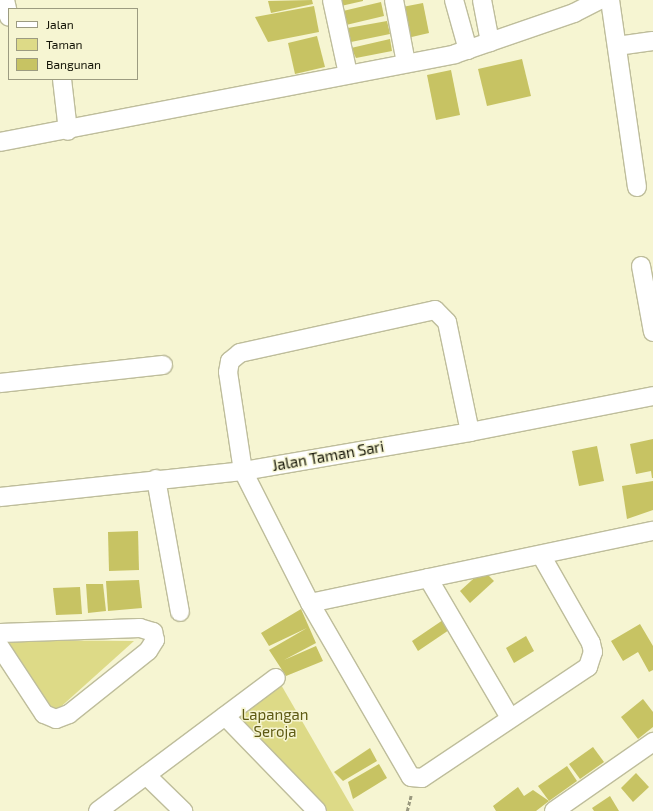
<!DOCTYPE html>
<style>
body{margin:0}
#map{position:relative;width:653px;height:811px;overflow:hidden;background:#f6f5d2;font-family:"Exo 2",sans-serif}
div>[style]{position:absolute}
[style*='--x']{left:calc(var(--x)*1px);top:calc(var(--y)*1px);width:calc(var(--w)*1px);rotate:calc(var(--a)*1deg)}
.green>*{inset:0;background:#ddda87}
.building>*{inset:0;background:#c7c363}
.path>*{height:2.5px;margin-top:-1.25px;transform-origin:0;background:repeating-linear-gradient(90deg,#9a997f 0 4px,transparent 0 6px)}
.roads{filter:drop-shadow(1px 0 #bebd9b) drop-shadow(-1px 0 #bebd9b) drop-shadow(0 1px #bebd9b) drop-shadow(0 -1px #bebd9b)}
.street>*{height:18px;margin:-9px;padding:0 9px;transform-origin:9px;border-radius:9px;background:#fff}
span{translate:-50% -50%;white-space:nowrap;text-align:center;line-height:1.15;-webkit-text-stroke:3px #f6f5d2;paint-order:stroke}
.street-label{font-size:15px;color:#141407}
.park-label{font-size:15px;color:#5e5a13}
.legend{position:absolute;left:8px;top:8px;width:130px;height:72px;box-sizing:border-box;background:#f6f5d2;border:1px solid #9c9b81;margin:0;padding:5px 7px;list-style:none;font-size:12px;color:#141407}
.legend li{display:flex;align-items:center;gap:8px;height:20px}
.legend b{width:20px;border:1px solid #9c9b81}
</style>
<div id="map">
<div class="green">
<i style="clip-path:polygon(4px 640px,134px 641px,55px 712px)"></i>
<i style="clip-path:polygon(280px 683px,354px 811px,323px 811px,236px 717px)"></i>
</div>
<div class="building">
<i style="clip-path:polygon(312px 0,313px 4px,271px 13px,268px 1px)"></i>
<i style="clip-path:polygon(339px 0,363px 0,363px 1px,341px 6px)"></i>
<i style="clip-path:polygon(381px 2px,384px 16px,346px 25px,343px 11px)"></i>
<i style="clip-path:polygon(423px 3px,429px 33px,403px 39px,397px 8px)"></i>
<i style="clip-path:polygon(314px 6px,319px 32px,268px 42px,255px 17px)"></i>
<i style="clip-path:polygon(387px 21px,390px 34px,351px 42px,348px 28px)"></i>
<i style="clip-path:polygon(317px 36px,325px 67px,295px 74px,288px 43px)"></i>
<i style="clip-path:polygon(390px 39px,392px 51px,356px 58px,351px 48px)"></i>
<i style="clip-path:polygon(522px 59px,531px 96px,487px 106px,478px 69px)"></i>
<i style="clip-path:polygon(451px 70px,460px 115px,436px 120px,427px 75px)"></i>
<i style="clip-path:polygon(653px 439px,653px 478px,652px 478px,651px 471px,636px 474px,630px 444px)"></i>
<i style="clip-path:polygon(597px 446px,604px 481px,579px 486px,572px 451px)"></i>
<i style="clip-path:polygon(653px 481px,653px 510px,627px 519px,622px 486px)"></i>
<i style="clip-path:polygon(138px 531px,139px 570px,109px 571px,108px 532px)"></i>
<i style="clip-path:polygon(483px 570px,494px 581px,470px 603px,460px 591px)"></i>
<i style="clip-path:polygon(139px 580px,142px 608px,108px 611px,106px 581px)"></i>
<i style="clip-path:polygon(86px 584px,103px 584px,106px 611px,88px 613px)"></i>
<i style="clip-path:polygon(80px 587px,82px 614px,56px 615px,53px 588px)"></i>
<i style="clip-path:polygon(301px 609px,316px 643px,284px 660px,316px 646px,323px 661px,286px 676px,269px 650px,307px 628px,269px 646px,261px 633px)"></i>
<i style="clip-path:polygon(446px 618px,452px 628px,418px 651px,412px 641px)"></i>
<i style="clip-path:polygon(640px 624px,653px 646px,653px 670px,649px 672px,638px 652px,623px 661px,611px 641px)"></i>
<i style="clip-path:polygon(526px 636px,534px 651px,514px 663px,506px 648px)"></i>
<i style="clip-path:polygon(643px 699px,653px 712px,653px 727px,638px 739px,621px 717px)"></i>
<i style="clip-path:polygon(593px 747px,604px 762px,580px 779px,569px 764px)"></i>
<i style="clip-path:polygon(370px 748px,377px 761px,343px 781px,334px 772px)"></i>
<i style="clip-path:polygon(379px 764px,387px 778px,353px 799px,348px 782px)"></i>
<i style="clip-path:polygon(567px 766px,577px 781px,549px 801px,538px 786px)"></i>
<i style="clip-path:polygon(636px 773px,649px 787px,633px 802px,621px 788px)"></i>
<i style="clip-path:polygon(518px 787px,524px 796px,533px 790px,549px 801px,536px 811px,496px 811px,493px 806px)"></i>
<i style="clip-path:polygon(610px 796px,619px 811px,594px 811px,592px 808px)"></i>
</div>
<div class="path">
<i style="--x:407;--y:811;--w:16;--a:-76"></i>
</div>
<div class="roads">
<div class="street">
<i style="--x:5;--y:0;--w:17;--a:77"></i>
<i style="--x:332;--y:0;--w:76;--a:77.8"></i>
<i style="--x:394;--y:0;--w:64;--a:79.2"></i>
<i style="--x:454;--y:0;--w:52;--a:74.4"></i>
<i style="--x:482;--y:0;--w:43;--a:79.2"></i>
<i style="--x:610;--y:0;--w:189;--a:81.8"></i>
<i style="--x:617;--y:46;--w:36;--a:-8"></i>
<i style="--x:62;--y:79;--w:52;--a:83.4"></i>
<i style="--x:0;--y:142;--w:463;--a:-10.9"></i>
<i style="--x:455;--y:54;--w:126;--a:-19"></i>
<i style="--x:574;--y:13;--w:28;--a:-27"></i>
<i style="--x:641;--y:266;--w:67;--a:79.7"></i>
<i style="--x:0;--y:383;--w:164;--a:-6.3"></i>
<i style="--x:470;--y:432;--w:112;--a:-101.8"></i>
<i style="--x:447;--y:322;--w:17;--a:-135"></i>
<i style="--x:435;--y:310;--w:200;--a:167.6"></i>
<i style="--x:240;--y:353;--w:13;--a:141"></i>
<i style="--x:230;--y:361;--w:11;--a:100"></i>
<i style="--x:228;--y:372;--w:100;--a:81.4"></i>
<i style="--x:243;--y:471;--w:148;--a:63.1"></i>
<i style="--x:310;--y:603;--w:201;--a:59.9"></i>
<i style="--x:411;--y:777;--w:11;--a:5"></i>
<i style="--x:422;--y:778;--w:200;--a:-33.8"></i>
<i style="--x:588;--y:667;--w:16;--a:-72"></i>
<i style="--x:593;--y:652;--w:9;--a:-103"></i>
<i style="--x:591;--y:643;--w:101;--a:-119.6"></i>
<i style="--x:156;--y:479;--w:135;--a:79.8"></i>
<i style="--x:0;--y:497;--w:244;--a:-6.1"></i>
<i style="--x:243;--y:471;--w:230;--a:-9.7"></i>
<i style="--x:470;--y:432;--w:187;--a:-11.1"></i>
<i style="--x:428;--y:578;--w:162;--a:59.6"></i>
<i style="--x:310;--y:603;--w:350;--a:-11.9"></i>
<i style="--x:0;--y:633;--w:140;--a:-2"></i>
<i style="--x:140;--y:628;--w:14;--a:17"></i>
<i style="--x:153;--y:632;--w:8;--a:76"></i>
<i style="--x:155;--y:640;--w:13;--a:122"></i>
<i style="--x:148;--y:651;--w:101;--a:141.4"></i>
<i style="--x:69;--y:714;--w:14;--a:159"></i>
<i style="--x:56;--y:719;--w:13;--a:-157"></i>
<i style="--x:44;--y:714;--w:80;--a:-123.3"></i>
<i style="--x:225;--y:716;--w:132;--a:45.9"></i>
<i style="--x:146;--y:775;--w:52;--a:44.2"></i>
<i style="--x:98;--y:811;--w:222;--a:-36.8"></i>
<i style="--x:554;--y:811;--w:121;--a:-34.9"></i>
</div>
</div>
<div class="street-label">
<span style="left:328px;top:456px;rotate:-10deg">Jalan Taman Sari</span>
</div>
<div class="park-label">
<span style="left:275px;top:723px">Lapangan<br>Seroja</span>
</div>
<ul class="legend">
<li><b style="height:5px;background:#fff"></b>Jalan</li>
<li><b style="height:11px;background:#ddda87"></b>Taman</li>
<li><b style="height:11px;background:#c7c363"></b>Bangunan</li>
</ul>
</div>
